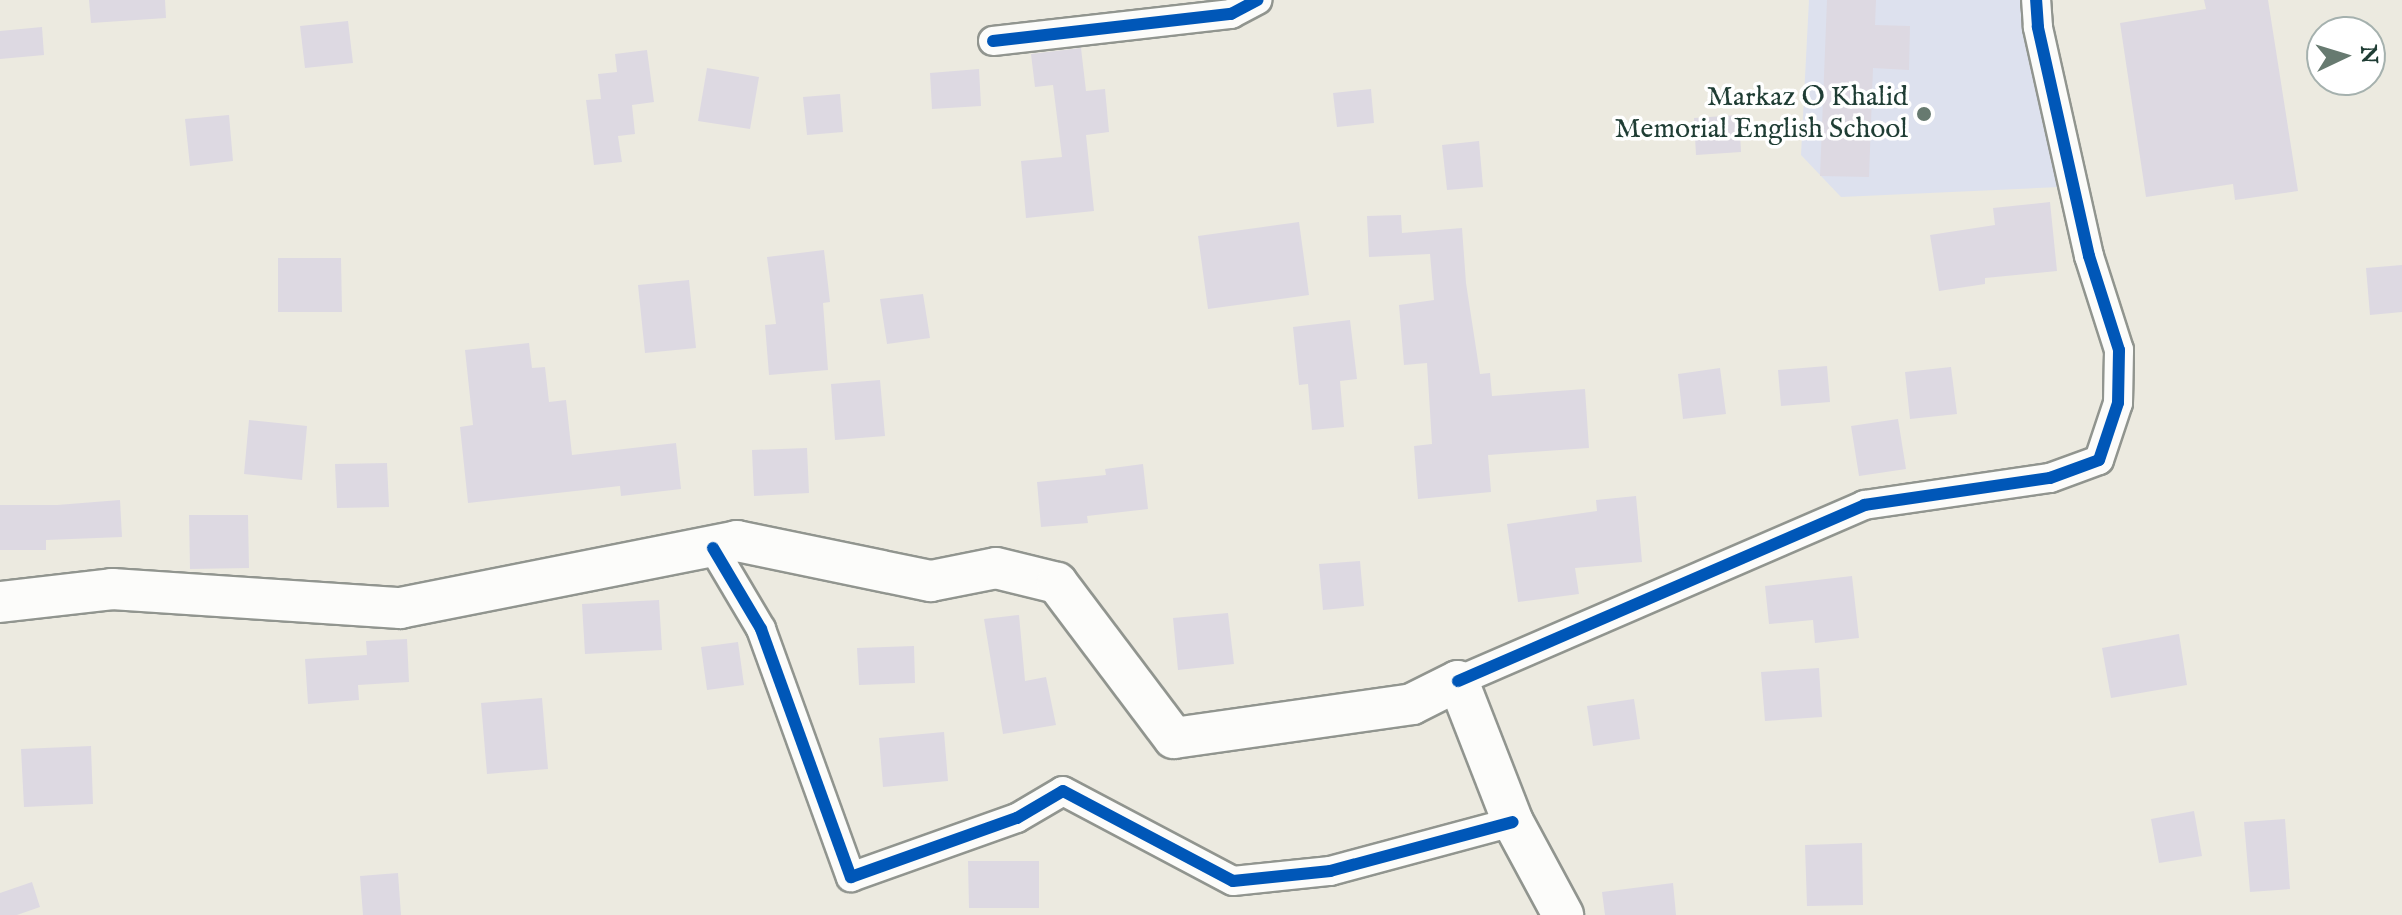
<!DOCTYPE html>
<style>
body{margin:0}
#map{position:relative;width:2402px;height:915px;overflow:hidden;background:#eceae0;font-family:"IM FELL English",serif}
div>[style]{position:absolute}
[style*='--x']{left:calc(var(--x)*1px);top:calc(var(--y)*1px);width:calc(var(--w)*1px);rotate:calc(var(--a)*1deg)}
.built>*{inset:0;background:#dde1ee}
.building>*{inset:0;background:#ddd9e2}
.roads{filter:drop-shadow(2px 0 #91958f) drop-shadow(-2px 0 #91958f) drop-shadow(0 2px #91958f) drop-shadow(0 -2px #91958f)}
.street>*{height:28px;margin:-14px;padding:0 14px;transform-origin:14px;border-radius:14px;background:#fcfcfa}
.secondary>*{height:40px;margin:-20px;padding:0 20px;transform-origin:20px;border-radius:20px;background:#fcfcfa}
.cycleway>*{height:12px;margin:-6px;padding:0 6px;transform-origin:6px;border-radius:6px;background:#0057b8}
.dots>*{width:22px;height:22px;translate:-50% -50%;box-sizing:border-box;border:4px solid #fff;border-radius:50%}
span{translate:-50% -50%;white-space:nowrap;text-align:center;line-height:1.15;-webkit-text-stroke:7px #fff;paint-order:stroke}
.poi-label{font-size:28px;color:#1f3d34}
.right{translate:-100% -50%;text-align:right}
.north{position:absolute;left:2306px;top:16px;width:80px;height:80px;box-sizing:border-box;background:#fff;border:2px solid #a5b1ae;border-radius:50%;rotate:86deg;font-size:22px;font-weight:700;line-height:32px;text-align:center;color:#1f3d34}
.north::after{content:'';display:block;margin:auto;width:28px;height:36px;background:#677a70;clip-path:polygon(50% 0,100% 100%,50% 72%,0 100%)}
</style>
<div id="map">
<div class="built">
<i style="clip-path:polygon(1809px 0,2026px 0,2060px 187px,1841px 197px,1801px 155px)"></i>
</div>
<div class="building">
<i style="clip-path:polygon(89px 0,165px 0,166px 18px,91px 23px)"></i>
<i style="clip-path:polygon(1827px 0,1876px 0,1875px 25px,1910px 26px,1909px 70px,1873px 68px,1869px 177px,1820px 176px)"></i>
<i style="clip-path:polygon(2204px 0,2268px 0,2298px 191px,2235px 200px,2233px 184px,2146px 197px,2120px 23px,2206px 9px)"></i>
<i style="clip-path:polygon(348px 21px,353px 63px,305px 68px,300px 26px)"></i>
<i style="clip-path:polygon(42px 27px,44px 55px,0 59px,0 31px)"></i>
<i style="clip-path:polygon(1081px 48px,1086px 91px,1105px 89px,1109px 132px,1086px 135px,1094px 211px,1026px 218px,1021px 161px,1062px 157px,1053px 85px,1035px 87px,1031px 54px)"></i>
<i style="clip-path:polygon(647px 50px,654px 102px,632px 105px,635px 134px,618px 136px,622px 162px,594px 165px,586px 100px,601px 99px,598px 74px,617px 72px,615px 54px)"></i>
<i style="clip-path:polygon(707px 68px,759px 77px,750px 129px,698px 121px)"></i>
<i style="clip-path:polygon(979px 69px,981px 106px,932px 109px,930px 73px)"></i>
<i style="clip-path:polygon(1371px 89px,1374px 123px,1337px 127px,1333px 93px)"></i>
<i style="clip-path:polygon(840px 94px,843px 132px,807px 135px,803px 97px)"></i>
<i style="clip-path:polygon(229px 115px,233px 161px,190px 166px,185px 119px)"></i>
<i style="clip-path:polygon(1739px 115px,1741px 152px,1696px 155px,1694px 118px)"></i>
<i style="clip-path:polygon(1479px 141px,1483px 187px,1447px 190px,1442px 145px)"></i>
<i style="clip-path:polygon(2050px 202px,2057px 271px,1985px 278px,1985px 284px,1939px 291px,1930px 235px,1995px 225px,1993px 208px)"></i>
<i style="clip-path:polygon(1401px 215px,1402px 233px,1462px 228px,1466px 283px,1480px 374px,1490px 373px,1492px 396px,1585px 389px,1589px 448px,1488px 455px,1491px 492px,1418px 499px,1414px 446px,1432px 444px,1427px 363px,1404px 365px,1399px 305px,1434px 300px,1430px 254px,1369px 257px,1367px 216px)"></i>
<i style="clip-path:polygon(1299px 222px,1309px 295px,1208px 309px,1198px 236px)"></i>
<i style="clip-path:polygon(824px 250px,830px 302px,823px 303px,828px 370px,769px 375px,765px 325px,776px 324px,767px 257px)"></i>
<i style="clip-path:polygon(278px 258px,341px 258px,342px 312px,278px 312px)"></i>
<i style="clip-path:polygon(2402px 265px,2402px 312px,2370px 315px,2366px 268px)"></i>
<i style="clip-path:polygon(689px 280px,696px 348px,645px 353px,638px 285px)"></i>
<i style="clip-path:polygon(923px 294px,930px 338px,887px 344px,880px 299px)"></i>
<i style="clip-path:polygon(1350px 320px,1357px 379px,1340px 381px,1344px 427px,1312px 430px,1308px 384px,1299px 385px,1293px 327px)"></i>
<i style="clip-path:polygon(529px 343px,532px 368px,545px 367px,549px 402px,566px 400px,572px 455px,676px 443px,681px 489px,621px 496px,620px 486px,468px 503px,460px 427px,473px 425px,465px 350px)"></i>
<i style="clip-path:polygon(1827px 366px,1830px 402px,1781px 406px,1778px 370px)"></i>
<i style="clip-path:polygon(1951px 367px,1957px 414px,1910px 419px,1905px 372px)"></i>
<i style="clip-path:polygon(1720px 368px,1726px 414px,1683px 419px,1678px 374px)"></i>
<i style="clip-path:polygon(880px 380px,885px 436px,835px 440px,831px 384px)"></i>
<i style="clip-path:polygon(1898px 419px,1906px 469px,1859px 476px,1851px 426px)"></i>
<i style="clip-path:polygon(249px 420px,307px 426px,302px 480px,244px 474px)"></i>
<i style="clip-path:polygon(807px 448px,809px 493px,754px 496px,752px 450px)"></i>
<i style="clip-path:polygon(387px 463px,389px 507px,337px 508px,335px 464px)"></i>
<i style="clip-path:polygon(1143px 464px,1148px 509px,1087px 516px,1088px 523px,1041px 527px,1037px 482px,1106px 475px,1105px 469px)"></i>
<i style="clip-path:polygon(1636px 496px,1642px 562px,1575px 568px,1579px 594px,1518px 602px,1507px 524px,1597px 511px,1596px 500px)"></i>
<i style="clip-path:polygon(120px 500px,122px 537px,46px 540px,46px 550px,0 550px,0 505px,57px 505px)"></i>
<i style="clip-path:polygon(189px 515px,248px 515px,249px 568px,190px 569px)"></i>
<i style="clip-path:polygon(1360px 561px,1364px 606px,1323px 610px,1319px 564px)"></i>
<i style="clip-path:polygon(1852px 576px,1859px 638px,1815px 643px,1813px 620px,1769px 624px,1765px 586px)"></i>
<i style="clip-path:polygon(659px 600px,662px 650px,585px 654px,582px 604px)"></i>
<i style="clip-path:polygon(1228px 613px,1234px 664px,1178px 670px,1173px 618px)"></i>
<i style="clip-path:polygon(1019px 615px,1025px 681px,1046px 677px,1056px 725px,1003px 734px,984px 619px)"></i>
<i style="clip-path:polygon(2179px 634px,2187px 685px,2111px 698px,2102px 648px)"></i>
<i style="clip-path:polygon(407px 639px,409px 682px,358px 685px,359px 700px,308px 704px,305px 659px,367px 655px,366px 641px)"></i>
<i style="clip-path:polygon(738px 642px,744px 685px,707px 690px,701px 647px)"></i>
<i style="clip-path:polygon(914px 646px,915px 683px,859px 685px,857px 648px)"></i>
<i style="clip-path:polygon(1819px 668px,1822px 717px,1765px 721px,1761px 672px)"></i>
<i style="clip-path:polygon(542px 698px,548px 769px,487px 774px,481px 703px)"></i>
<i style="clip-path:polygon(1634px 699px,1640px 739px,1593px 746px,1587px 706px)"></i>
<i style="clip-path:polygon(944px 732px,948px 781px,883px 787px,879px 738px)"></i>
<i style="clip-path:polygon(91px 746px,93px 804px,24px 807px,21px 749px)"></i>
<i style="clip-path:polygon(2194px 811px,2202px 856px,2159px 863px,2151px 819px)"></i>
<i style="clip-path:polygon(2285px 819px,2290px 889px,2250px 892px,2244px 822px)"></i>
<i style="clip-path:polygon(1862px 843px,1863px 905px,1807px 906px,1805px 845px)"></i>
<i style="clip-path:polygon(968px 861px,1039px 861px,1039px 908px,969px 908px)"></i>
<i style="clip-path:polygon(398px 873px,401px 915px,363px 915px,360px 876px)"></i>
<i style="clip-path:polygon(32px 882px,40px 907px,17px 915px,0 915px,0 893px)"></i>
<i style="clip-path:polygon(1673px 883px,1676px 915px,1605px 915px,1602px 892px)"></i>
</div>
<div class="roads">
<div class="street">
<i style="--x:993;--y:41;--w:240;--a:-6.5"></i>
<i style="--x:1231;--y:14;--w:30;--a:-28"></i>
<i style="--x:713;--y:548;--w:94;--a:59.3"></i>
<i style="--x:761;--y:629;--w:264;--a:70.1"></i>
<i style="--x:851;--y:877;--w:176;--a:-19.6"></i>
<i style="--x:1017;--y:818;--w:53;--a:-30.4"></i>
<i style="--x:1063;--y:791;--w:192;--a:27.9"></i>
<i style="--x:1233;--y:881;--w:98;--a:-5.9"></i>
<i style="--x:1330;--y:871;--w:189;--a:-15"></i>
<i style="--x:1458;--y:681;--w:443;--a:-23.4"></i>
<i style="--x:1864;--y:505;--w:188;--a:-8.3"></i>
<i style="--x:2050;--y:478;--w:52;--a:-20.2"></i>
<i style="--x:2099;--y:460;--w:60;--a:-71.6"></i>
<i style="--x:2118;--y:403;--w:53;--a:-88.9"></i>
<i style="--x:2119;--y:350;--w:99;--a:-107.7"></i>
<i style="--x:2089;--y:256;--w:235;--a:-102.6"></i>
<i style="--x:2038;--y:27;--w:27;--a:-94"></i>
</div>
<div class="secondary">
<i style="--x:0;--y:602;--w:113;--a:-6.6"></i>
<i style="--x:112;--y:589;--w:289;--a:3.8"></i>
<i style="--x:400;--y:608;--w:344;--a:-11.2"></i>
<i style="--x:737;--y:541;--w:198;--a:11.7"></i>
<i style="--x:931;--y:581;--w:66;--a:-11.3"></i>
<i style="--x:996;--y:568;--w:63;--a:13.8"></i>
<i style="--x:1057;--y:583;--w:194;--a:53"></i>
<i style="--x:1174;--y:738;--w:240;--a:-8.1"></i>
<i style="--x:1412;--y:704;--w:51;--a:-26.6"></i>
<i style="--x:1458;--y:681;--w:151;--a:68.7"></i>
<i style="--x:1513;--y:822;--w:106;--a:61.7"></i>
</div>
</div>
<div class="cycleway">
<i style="--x:993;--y:41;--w:240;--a:-6.5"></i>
<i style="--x:1231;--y:14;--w:30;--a:-28"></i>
<i style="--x:713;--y:548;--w:94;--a:59.3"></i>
<i style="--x:761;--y:629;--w:264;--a:70.1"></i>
<i style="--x:851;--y:877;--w:176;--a:-19.6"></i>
<i style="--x:1017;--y:818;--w:53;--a:-30.4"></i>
<i style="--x:1063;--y:791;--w:192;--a:27.9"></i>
<i style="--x:1233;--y:881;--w:98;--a:-5.9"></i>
<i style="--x:1330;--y:871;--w:189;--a:-15"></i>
<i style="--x:1458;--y:681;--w:443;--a:-23.4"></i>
<i style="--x:1864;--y:505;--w:188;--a:-8.3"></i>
<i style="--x:2050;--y:478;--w:52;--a:-20.2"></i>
<i style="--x:2099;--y:460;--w:60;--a:-71.6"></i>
<i style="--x:2118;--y:403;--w:53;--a:-88.9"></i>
<i style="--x:2119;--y:350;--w:99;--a:-107.7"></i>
<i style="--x:2089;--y:256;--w:235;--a:-102.6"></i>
<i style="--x:2038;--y:27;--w:27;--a:-94"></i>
</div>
<div class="dots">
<i style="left:1924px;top:114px;background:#677a70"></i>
</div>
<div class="poi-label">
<span class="right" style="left:1908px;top:114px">Markaz O Khalid<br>Memorial English School</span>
</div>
<div class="north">N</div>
</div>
